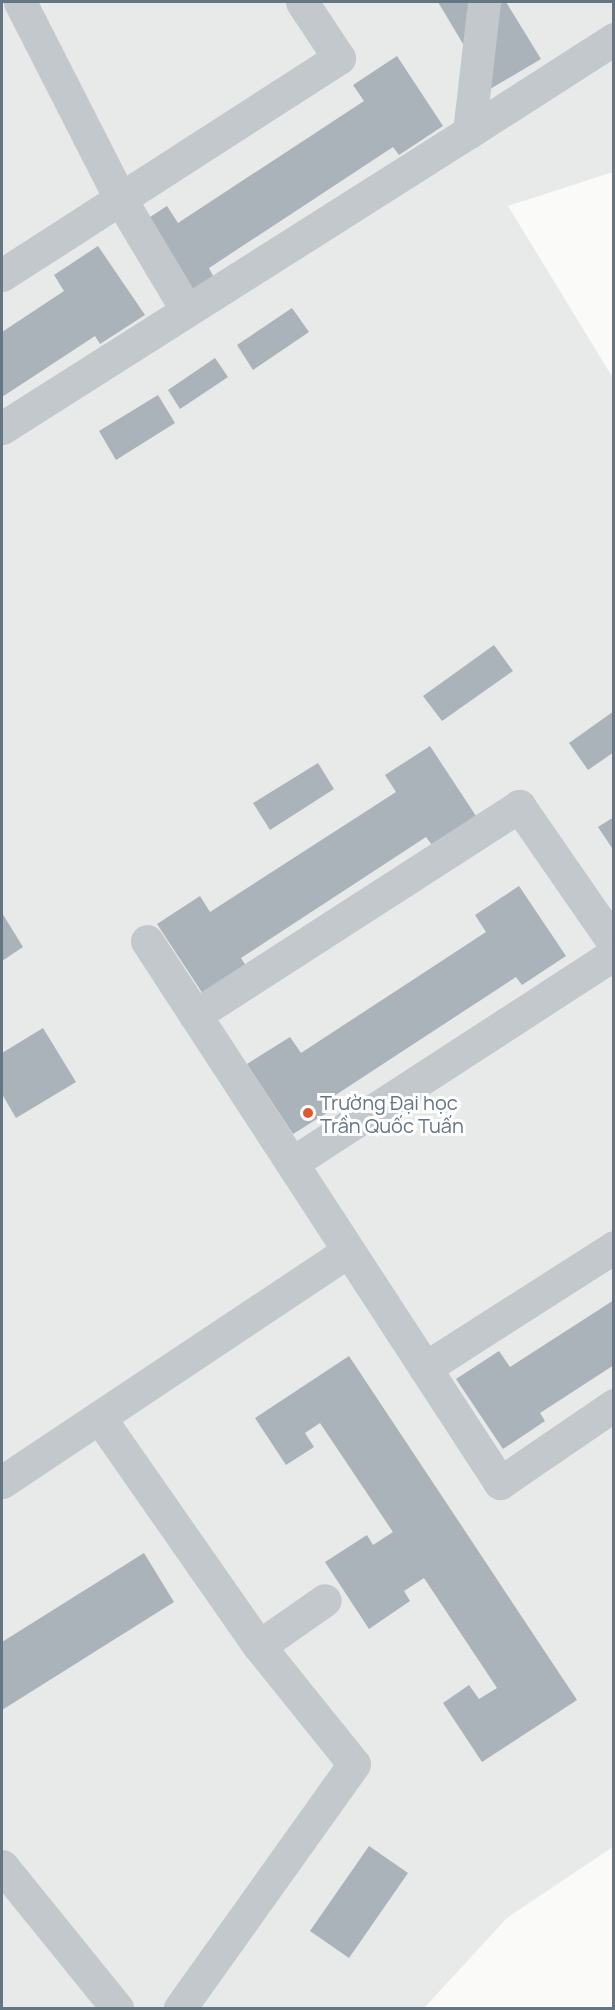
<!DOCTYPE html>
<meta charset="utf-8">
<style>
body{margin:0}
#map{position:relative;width:615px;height:2010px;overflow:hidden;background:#fafaf8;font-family:Manrope,sans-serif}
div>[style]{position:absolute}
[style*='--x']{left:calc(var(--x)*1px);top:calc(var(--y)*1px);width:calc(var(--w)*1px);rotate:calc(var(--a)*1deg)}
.built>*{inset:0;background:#e8e9e9}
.building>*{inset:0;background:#aab3b9}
.minor>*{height:33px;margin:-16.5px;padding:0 16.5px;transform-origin:16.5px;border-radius:16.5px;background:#c3c8cc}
.dots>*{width:16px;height:16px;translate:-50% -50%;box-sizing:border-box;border:3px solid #fff;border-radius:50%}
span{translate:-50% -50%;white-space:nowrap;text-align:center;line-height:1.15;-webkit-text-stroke:6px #fff;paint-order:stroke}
.poi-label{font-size:20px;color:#657683}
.left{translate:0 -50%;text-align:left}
.frame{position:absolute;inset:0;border:3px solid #657683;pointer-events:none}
</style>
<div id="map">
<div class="built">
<i style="clip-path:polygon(2px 2px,613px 2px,613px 172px,508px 206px,613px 378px,613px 1847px,507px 1918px,424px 2008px,2px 2008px)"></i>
</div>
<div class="building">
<i style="clip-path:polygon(438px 2px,506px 2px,541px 59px,490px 89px)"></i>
<i style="clip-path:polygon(397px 56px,443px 126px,399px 155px,393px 147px,209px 268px,213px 276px,171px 304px,124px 234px,167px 206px,178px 223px,364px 101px,353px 85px)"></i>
<i style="clip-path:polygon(98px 246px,145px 315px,100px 344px,95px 336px,2px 397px,2px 332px,64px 291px,54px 275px)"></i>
<i style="clip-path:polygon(292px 308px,309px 332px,253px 370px,237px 345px)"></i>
<i style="clip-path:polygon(215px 358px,228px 377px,180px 409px,168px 390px)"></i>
<i style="clip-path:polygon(158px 395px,175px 423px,116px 460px,99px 431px)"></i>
<i style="clip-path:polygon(494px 645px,513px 671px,442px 721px,423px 696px)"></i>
<i style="clip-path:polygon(614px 711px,614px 752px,588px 770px,569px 743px)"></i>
<i style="clip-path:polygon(430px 746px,476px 816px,432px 845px,426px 837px,241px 958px,246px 966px,203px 994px,157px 924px,200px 896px,210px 912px,396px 792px,385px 775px)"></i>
<i style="clip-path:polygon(318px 763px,334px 789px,270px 830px,253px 803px)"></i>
<i style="clip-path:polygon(614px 817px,614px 851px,598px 827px)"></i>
<i style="clip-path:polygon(519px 886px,566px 956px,522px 985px,516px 977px,331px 1098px,336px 1107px,293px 1134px,247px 1064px,290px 1037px,301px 1053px,486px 932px,475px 915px)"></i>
<i style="clip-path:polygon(2px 913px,23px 947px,2px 961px)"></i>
<i style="clip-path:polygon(43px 1028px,76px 1082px,16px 1118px,2px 1094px,2px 1053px)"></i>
<i style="clip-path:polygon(614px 1300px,614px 1365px,540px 1413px,545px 1421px,503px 1449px,456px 1379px,499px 1351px,510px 1367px)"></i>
<i style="clip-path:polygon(349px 1356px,577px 1700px,482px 1762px,443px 1703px,469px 1685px,479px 1699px,497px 1688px,424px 1578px,404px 1591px,410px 1601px,369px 1629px,325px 1562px,367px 1535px,373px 1545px,393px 1532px,320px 1423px,305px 1433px,314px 1447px,286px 1465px,255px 1418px)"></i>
<i style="clip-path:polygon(144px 1553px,174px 1602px,2px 1710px,2px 1642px)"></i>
<i style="clip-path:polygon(369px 1846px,408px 1873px,349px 1958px,310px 1931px)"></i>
</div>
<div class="minor">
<i style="--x:20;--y:2;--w:222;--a:63"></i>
<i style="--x:121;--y:200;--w:127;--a:59.2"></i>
<i style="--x:469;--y:132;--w:172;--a:-32.7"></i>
<i style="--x:2;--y:275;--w:401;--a:-32.8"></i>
<i style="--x:339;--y:58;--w:67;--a:-123.5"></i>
<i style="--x:2;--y:428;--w:553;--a:-32.37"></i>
<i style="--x:469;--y:132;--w:131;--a:-83.4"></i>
<i style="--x:147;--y:941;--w:647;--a:56.92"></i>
<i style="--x:500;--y:1483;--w:138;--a:-34.4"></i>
<i style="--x:195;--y:1015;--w:386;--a:-32.8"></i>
<i style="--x:519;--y:806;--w:167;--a:55.3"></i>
<i style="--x:292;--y:1163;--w:384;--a:-33"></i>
<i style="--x:425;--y:1368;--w:224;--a:-32.6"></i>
<i style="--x:99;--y:1417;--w:279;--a:55.1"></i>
<i style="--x:259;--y:1646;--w:151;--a:51.2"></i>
<i style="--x:354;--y:1764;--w:300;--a:125.5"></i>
<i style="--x:2;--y:1482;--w:416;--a:-33.7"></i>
<i style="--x:259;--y:1646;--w:80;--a:-34.9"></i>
<i style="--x:2;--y:1866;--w:183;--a:51"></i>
</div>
<div class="dots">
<i style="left:308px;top:1113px;background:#e4572e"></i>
</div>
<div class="poi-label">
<span class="left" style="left:320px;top:1114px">Trường Đại học<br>Trần Quốc Tuấn</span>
</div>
<div class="frame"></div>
</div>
